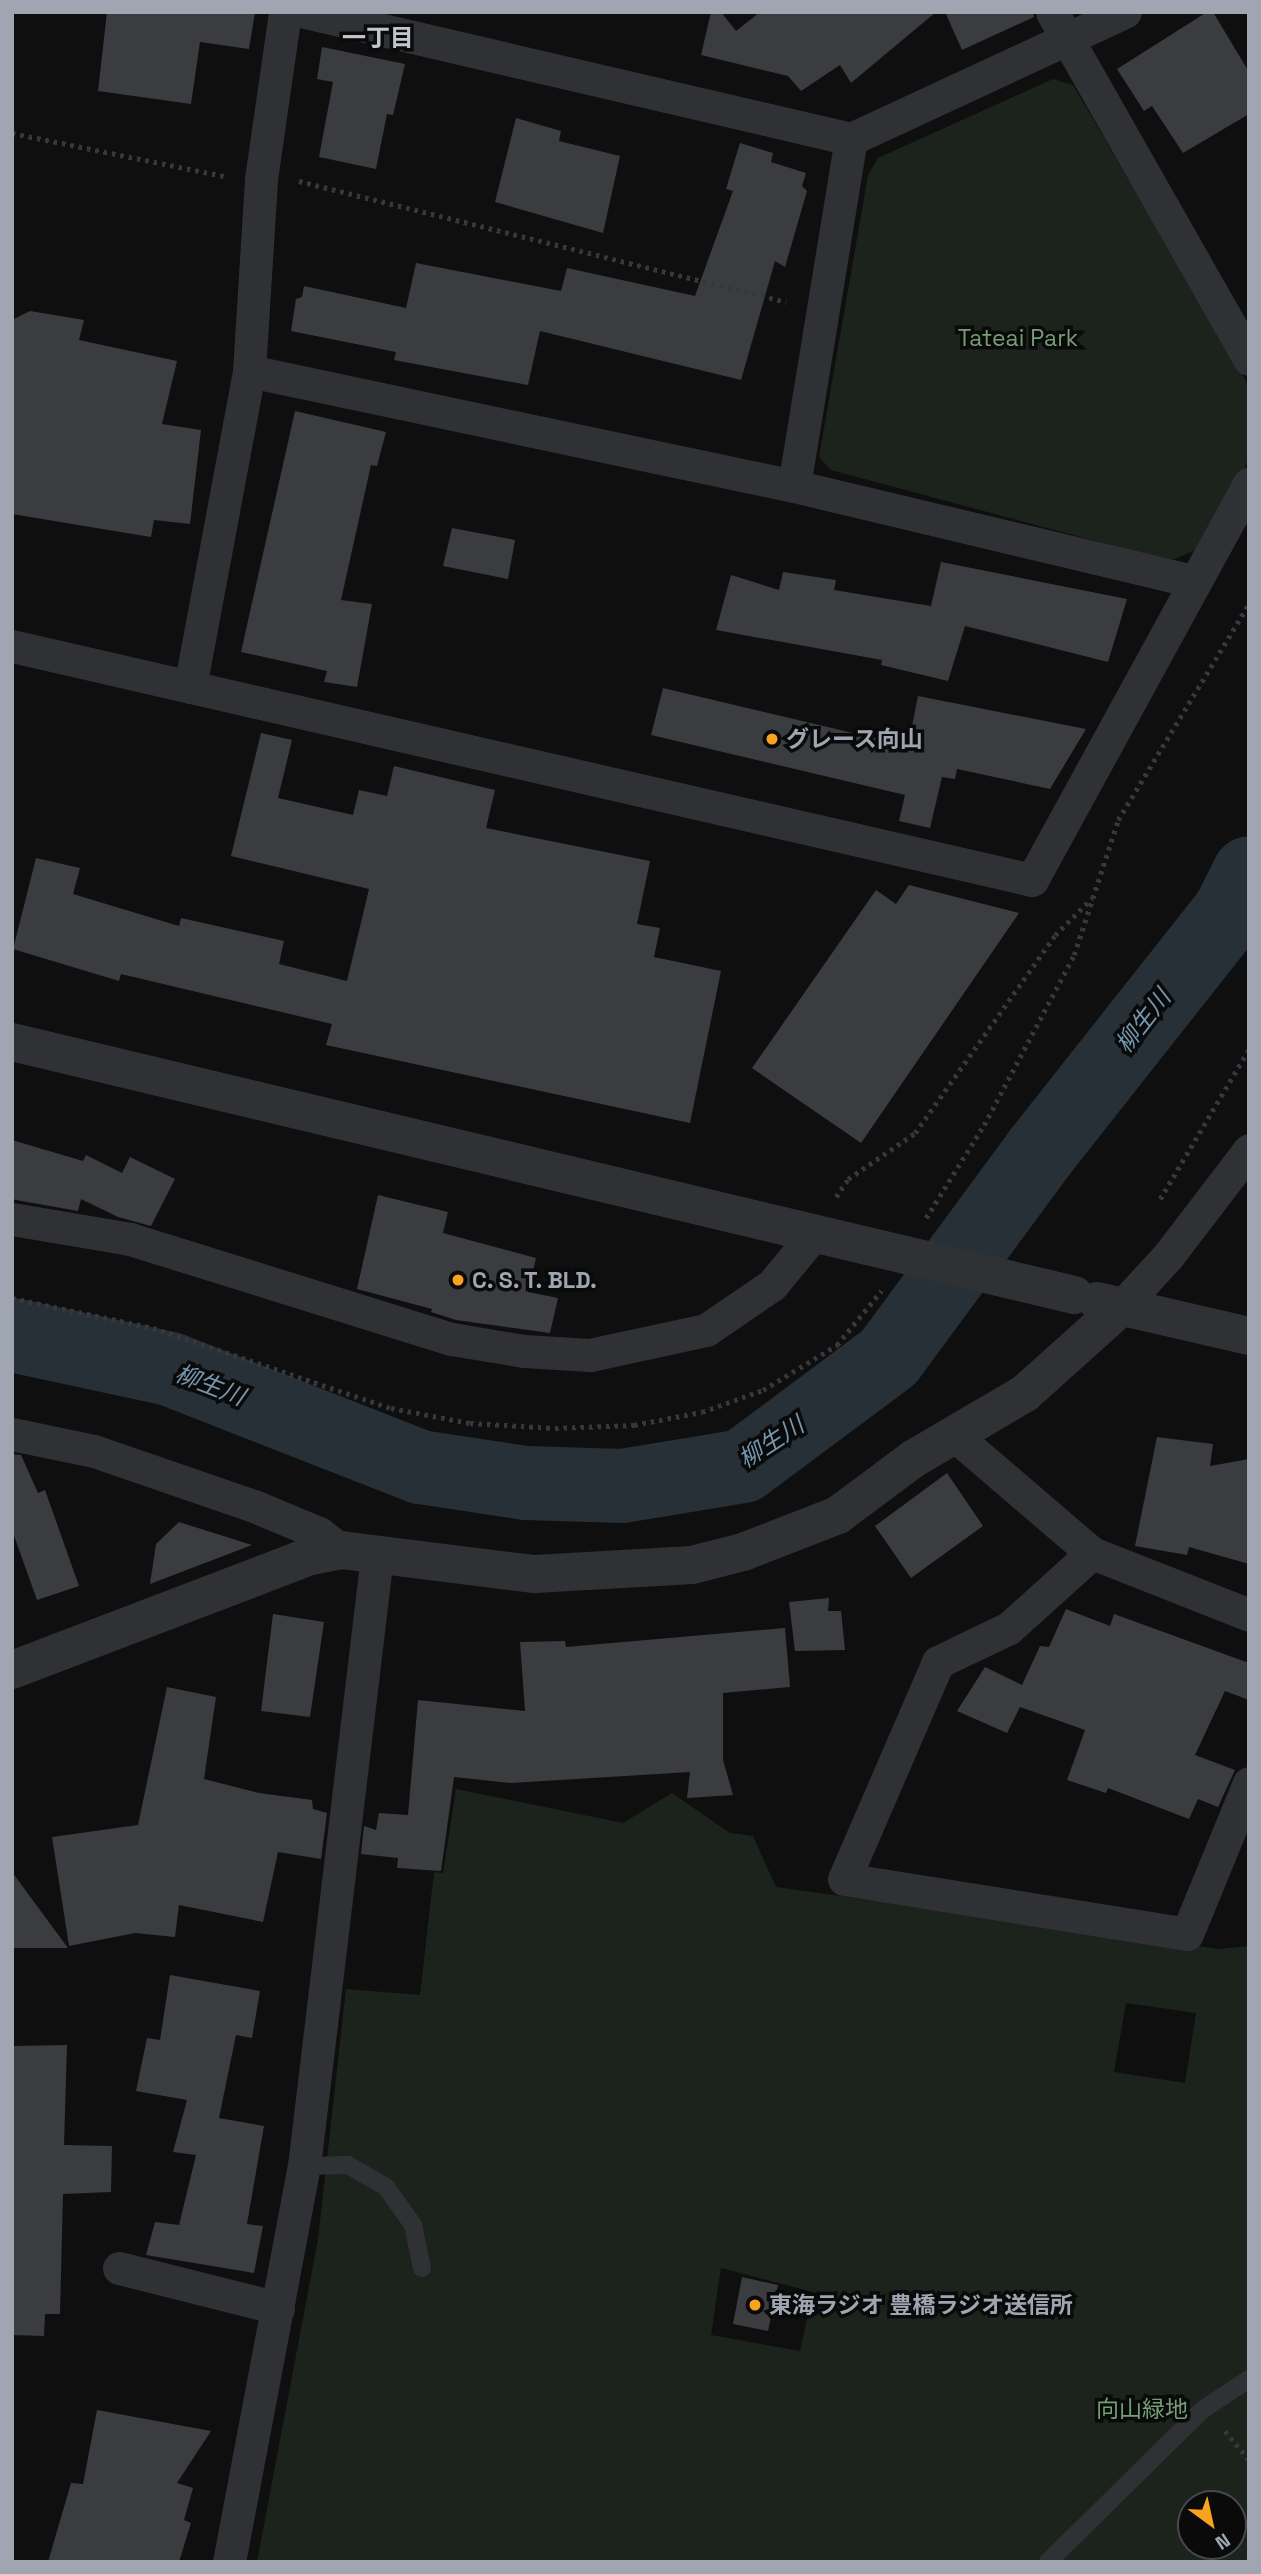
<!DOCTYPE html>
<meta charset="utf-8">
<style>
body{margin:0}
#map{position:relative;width:1261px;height:2574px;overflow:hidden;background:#0f0f10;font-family:"Space Grotesk","Noto Sans JP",sans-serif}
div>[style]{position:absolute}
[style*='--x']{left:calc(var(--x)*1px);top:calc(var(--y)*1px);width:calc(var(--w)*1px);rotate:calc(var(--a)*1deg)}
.green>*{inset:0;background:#1b231c}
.river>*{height:74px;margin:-37px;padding:0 37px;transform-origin:37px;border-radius:37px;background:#273036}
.building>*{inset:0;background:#3b3c40}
.path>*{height:4.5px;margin-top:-2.25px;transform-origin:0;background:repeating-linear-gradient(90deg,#36383c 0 3.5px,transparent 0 8.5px)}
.service>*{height:18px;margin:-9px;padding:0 9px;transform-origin:9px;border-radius:9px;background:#303135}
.minor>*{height:33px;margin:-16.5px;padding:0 16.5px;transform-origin:16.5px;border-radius:16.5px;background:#303135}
.tertiary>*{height:38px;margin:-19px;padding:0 19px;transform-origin:19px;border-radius:19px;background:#303135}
.tertiary-bridge>*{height:38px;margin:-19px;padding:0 19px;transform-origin:19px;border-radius:19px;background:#303135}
.dots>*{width:19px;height:19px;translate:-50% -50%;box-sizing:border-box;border:4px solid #0a0a0b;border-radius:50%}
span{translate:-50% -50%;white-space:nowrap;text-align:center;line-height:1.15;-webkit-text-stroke:7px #0a0a0b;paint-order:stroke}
.park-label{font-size:23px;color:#759e75}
.poi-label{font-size:23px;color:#9fa6b2;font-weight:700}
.left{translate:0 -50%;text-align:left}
.neighbourhood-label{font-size:24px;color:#c0c5ce;font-weight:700}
.water-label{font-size:24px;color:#7497af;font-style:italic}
.frame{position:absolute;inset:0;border:14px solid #9fa6b2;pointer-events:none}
.north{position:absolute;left:1177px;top:2490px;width:70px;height:70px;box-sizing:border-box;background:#0a0a0b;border:2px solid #46484e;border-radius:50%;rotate:147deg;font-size:19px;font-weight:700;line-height:28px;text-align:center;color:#9fa6b2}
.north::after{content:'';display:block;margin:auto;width:24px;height:32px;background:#f8a320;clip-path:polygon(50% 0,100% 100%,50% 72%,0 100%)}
</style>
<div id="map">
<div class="green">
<i style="clip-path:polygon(1053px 79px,1073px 85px,1249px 386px,1249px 460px,1198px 549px,1170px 561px,831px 470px,819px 457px,868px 175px,878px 158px)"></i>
<i style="clip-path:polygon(evenodd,456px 1789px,623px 1823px,672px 1793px,730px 1833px,753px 1836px,776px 1887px,1219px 1949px,1249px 1946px,1249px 2562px,257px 2562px,318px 2239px,346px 1989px,420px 1995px,434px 1872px,443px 1873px,456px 1789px,1126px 2003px,1196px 2013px,1185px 2083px,1114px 2072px,1126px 2003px,456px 1789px,721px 2268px,813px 2292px,800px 2351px,711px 2335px,721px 2268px,456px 1789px,1191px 2504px,1233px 2504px,1233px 2546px,1191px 2546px,1191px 2504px)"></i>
</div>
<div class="river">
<i style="--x:12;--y:1335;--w:162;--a:12.1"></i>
<i style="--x:170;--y:1369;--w:269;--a:21.4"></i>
<i style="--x:420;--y:1467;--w:107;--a:8.6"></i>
<i style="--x:526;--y:1483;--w:96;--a:1.8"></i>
<i style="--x:622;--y:1486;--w:123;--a:-9.4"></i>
<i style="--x:743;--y:1466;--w:182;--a:-36.7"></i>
<i style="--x:889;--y:1357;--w:255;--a:-53.6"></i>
<i style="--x:1040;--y:1152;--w:307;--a:-51.7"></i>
<i style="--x:1230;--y:911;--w:42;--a:-63.4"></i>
</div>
<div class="building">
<i style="clip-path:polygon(107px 12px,255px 12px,249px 49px,200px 42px,191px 104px,98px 91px)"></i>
<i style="clip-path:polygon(711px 12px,721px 12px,736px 31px,760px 12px,936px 12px,851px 83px,840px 65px,801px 91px,788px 76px,701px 55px)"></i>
<i style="clip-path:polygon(945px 12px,1033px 12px,1034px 17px,962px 50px)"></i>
<i style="clip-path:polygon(1207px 12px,1213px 12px,1249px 72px,1249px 114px,1183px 153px,1152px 106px,1144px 111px,1117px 69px)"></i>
<i style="clip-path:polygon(322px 47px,405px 64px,393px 115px,387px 114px,376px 169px,319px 157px,333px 82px,317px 79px)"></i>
<i style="clip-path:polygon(516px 118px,561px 131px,559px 141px,620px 156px,603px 233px,495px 202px)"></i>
<i style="clip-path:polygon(740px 143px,773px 153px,771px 162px,806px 173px,802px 186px,807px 191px,785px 267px,775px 261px,741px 380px,540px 331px,528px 385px,394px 360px,396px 352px,291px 331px,296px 299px,302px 297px,304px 286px,406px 308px,416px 263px,561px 291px,567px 268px,695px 296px,733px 191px,726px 189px)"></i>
<i style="clip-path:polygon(30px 311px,84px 320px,79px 340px,177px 361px,162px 424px,201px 430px,190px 524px,154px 520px,151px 537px,12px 514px,12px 320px)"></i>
<i style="clip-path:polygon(295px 411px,386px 432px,377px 466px,371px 465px,341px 600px,372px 604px,357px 687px,324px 682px,327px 671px,241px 652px)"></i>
<i style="clip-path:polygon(452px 528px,515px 540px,508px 579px,443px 566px)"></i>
<i style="clip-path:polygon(941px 562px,1127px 599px,1108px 662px,965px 626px,948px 681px,881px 665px,882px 660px,716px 630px,731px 575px,779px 590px,783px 572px,836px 580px,834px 590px,931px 606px)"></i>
<i style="clip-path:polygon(663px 688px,908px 746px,918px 696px,1086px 729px,1050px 789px,957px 769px,955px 779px,942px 777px,930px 828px,899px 821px,905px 795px,651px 735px)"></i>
<i style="clip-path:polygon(261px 733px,292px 740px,278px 798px,353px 815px,359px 790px,387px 796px,394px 766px,495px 790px,486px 828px,650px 861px,637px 924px,660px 928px,654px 957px,721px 971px,690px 1123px,326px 1045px,332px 1024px,121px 974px,119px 981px,13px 949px,36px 858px,80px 868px,73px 894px,179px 926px,181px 918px,284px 941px,279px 964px,347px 981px,369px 889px,231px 856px)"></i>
<i style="clip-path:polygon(909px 885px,1019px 913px,861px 1143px,752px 1068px,876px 890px,896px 904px)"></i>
<i style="clip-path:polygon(12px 1140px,83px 1161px,86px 1155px,122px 1173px,130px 1157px,175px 1179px,151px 1226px,118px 1217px,81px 1199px,78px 1211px,16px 1200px,12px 1199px)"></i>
<i style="clip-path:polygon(378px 1195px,448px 1212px,443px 1233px,536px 1258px,528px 1292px,558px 1298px,550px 1333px,456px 1320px,431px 1312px,432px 1309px,357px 1289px)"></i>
<i style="clip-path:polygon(1157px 1437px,1213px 1444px,1210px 1466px,1249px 1459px,1249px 1564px,1189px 1547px,1187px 1555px,1135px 1546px)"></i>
<i style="clip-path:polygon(12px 1454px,21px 1455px,38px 1493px,45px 1490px,79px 1586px,37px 1600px,12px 1530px)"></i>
<i style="clip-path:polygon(947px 1473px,983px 1526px,911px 1578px,875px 1526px)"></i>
<i style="clip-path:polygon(179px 1522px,252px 1545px,150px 1584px,156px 1544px)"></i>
<i style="clip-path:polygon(829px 1598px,828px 1611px,841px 1611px,845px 1650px,795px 1651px,789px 1602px)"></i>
<i style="clip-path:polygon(1066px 1609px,1110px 1626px,1114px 1614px,1249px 1663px,1249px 1700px,1225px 1691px,1195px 1755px,1235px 1770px,1218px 1807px,1198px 1799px,1189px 1819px,1108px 1788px,1106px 1793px,1067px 1780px,1085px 1730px,1020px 1707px,1007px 1733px,957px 1711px,985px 1667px,1022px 1685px,1040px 1646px,1049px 1647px)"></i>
<i style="clip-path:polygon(273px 1614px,324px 1622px,310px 1717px,261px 1711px)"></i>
<i style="clip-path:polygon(785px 1628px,790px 1687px,723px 1693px,723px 1760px,733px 1795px,687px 1798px,690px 1772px,511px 1783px,454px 1777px,441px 1871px,397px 1868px,398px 1858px,361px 1854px,364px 1826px,376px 1830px,379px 1813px,408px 1815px,418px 1700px,525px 1711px,520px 1642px,565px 1641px,566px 1647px)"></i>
<i style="clip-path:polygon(167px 1687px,216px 1697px,204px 1779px,259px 1793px,312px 1800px,313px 1809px,327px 1813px,321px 1859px,278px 1852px,263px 1922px,179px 1905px,175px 1937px,135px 1933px,69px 1946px,52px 1837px,138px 1825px)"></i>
<i style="clip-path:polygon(12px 1872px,68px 1948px,12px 1948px)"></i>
<i style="clip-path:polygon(170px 1975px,260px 1991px,252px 2038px,236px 2035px,219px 2118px,264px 2126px,247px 2224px,263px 2226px,254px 2273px,146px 2255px,155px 2222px,179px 2225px,196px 2155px,173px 2152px,187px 2100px,136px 2091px,147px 2038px,160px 2040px)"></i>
<i style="clip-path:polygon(67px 2045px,64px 2145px,112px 2146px,111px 2192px,63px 2194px,60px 2314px,45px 2314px,44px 2336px,12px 2335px,12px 2046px)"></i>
<i style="clip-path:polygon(742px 2277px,778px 2285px,768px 2331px,733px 2324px)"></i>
<i style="clip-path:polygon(97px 2410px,211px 2431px,177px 2483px,193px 2488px,184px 2520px,191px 2523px,179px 2562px,48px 2562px,71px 2483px,83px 2484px)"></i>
</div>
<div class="path">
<i style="--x:12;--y:133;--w:216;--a:11.5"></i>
<i style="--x:299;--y:181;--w:502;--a:13.95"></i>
<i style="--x:836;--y:1197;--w:22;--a:-56"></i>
<i style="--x:848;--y:1179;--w:81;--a:-34.5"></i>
<i style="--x:915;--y:1133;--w:242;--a:-54.7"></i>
<i style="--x:1055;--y:935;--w:52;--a:-45"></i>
<i style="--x:1160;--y:1199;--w:174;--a:-59.3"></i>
<i style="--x:926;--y:1218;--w:110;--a:-58.1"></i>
<i style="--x:984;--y:1125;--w:192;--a:-62.1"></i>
<i style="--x:1074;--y:955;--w:142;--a:-71.9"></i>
<i style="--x:1118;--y:820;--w:253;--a:-58.8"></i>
<i style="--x:12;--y:1298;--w:144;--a:12"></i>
<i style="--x:153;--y:1328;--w:251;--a:18.6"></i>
<i style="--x:391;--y:1408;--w:80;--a:10.8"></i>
<i style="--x:470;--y:1423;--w:85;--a:3.4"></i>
<i style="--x:555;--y:1428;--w:79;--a:-2.2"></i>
<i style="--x:634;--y:1425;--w:69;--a:-10.8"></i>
<i style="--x:702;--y:1412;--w:65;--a:-19.8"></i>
<i style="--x:763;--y:1390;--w:87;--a:-31.3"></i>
<i style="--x:837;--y:1345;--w:70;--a:-50.8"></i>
<i style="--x:1225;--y:2431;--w:38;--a:50"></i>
</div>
<div class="service">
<i style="--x:304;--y:2166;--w:44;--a:-1.3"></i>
<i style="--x:348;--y:2165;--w:44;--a:30.1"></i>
<i style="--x:386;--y:2187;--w:47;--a:54.6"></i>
<i style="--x:413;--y:2225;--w:44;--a:78.2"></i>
<i style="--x:1048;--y:2562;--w:216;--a:-44.6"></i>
<i style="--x:1202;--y:2410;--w:56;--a:-33.4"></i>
</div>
<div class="minor">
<i style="--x:305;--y:12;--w:561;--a:13.09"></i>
<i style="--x:851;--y:139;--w:302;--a:-24.9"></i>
<i style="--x:1052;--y:12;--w:399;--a:60.4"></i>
<i style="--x:249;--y:371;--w:557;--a:11.92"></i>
<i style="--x:794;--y:486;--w:410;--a:13.4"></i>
<i style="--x:794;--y:486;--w:352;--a:-80.7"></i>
<i style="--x:12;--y:646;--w:1046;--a:12.92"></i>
<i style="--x:1032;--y:880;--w:452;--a:-61.3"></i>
<i style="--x:190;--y:687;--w:321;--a:-79.4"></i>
<i style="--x:249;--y:371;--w:192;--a:-86.4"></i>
<i style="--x:261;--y:179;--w:169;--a:-81.8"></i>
<i style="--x:12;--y:1219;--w:120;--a:9.6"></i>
<i style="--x:130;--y:1239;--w:337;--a:17.3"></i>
<i style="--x:452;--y:1339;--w:73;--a:9.5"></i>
<i style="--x:524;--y:1351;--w:66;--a:3.5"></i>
<i style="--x:590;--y:1355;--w:119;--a:-12.2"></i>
<i style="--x:706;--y:1330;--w:80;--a:-34.3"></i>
<i style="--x:772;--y:1285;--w:66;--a:-50.5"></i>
<i style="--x:1122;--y:1306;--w:68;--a:-47.4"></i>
<i style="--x:1168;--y:1256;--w:133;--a:-52.6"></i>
<i style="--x:12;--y:1434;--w:84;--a:11.7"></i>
<i style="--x:94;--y:1451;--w:169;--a:19"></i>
<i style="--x:254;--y:1506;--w:70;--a:22.6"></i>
<i style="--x:319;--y:1533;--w:28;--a:38"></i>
<i style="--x:953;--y:1434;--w:183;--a:40.6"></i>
<i style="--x:1092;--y:1553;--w:169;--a:21.5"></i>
<i style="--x:1092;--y:1553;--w:112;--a:137.9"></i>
<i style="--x:1009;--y:1628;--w:79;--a:154.4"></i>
<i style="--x:938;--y:1662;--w:236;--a:113.4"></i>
<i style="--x:844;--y:1879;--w:347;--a:9.1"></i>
<i style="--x:1187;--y:1934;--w:163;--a:-67.7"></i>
<i style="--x:119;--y:2268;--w:164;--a:14.1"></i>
<i style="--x:229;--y:2562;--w:403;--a:-79.3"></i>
<i style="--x:304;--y:2166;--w:614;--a:-83.18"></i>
</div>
<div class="tertiary">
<i style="--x:12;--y:1042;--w:836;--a:13.42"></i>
<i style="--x:1097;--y:1301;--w:156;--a:13"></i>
<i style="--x:12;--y:1670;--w:320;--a:-20.9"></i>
<i style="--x:311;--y:1556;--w:31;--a:-11"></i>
<i style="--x:341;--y:1550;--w:195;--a:7.1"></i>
<i style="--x:535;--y:1574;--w:157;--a:-3.3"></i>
<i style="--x:692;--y:1565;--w:53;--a:-14.3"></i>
<i style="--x:743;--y:1552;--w:102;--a:-21.3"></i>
<i style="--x:838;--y:1515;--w:94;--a:-36.7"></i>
<i style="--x:913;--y:1459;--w:129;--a:-30.4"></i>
<i style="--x:1024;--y:1394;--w:132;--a:-41.9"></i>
</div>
<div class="tertiary-bridge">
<i style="--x:825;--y:1236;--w:256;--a:13.3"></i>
</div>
<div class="dots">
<i style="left:772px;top:739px;background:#f8a320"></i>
<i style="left:458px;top:1280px;background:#f8a320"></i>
<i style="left:755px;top:2305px;background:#f8a320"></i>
</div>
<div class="park-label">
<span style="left:1018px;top:338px">Tateai Park</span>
<span style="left:1142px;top:2409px">向山緑地</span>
</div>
<div class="poi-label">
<span class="left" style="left:786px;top:739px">グレース向山</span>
<span class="left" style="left:472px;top:1280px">C. S. T. BLD.</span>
<span class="left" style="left:769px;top:2305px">東海ラジオ 豊橋ラジオ送信所</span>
</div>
<div class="neighbourhood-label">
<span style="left:378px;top:38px">一丁目</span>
</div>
<div class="water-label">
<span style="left:1143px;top:1021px;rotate:-52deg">柳生川</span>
<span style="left:210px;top:1385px;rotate:21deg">柳生川</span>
<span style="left:771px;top:1442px;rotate:-33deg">柳生川</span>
</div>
<div class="frame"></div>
<div class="north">N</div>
</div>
